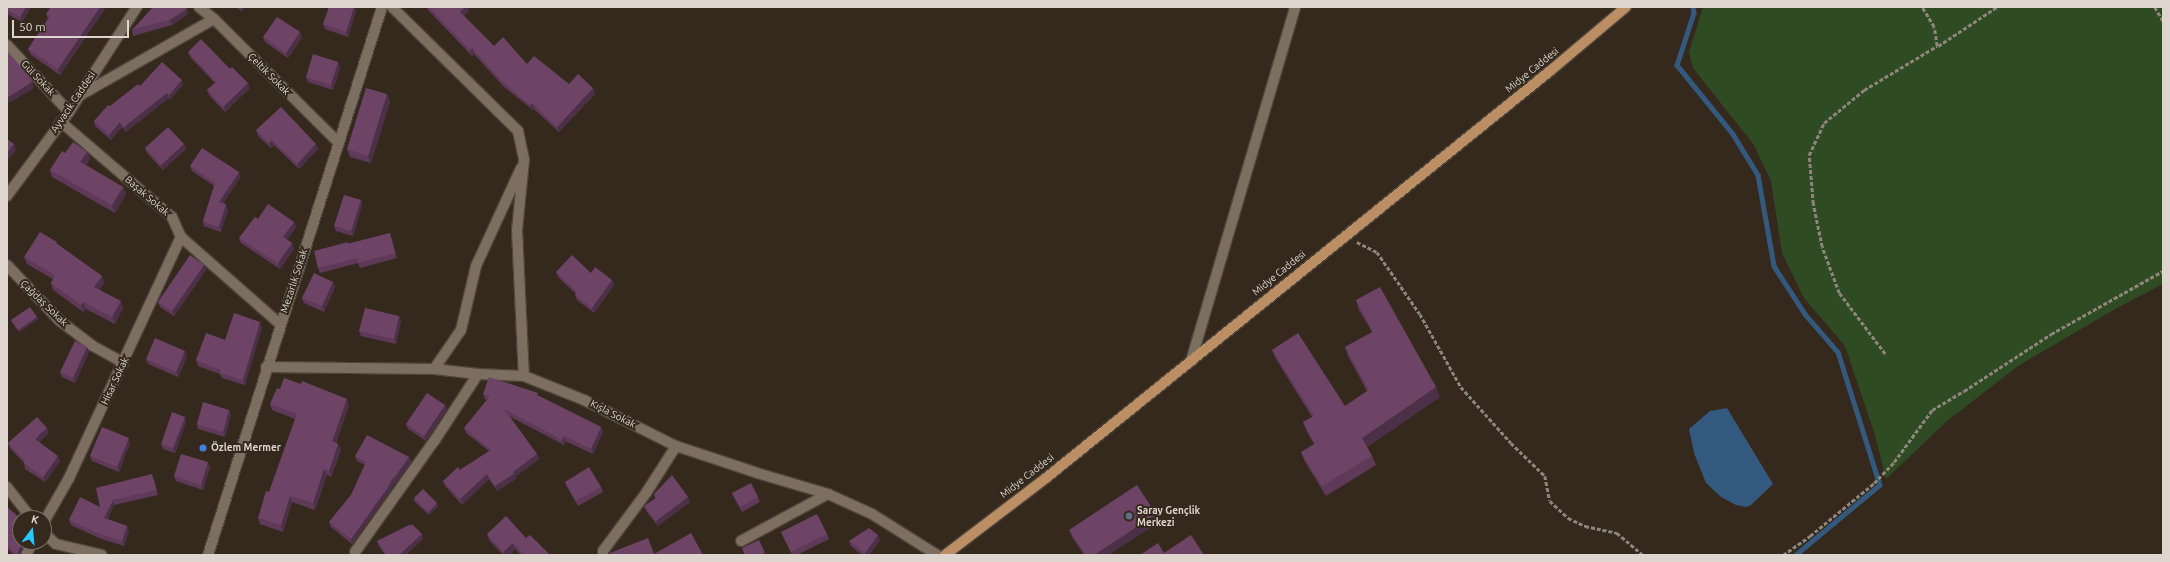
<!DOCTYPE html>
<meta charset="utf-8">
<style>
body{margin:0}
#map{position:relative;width:2170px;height:562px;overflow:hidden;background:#35291e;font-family:Ubuntu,sans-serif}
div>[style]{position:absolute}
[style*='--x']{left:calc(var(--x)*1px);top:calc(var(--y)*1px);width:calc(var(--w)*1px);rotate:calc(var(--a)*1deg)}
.green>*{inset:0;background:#2f4b24}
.water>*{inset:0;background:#335a7e}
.stream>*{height:4.5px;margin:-2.25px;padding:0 2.25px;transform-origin:2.25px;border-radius:2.25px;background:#335a7e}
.path>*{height:2.5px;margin-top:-1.25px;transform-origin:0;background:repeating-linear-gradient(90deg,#8e857c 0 4px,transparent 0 6px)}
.roads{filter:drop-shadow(1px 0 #4f453b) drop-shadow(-1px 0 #4f453b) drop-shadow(0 1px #4f453b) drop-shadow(0 -1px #4f453b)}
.minor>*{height:10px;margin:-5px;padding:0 5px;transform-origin:5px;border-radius:5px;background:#7d6e62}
.major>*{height:10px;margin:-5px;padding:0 5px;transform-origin:5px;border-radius:5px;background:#bb8e63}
.wall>*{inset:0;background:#5e3a58}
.shaded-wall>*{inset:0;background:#4c3047}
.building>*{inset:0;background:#6d4466}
.dots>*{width:11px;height:11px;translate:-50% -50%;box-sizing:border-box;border:2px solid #35291e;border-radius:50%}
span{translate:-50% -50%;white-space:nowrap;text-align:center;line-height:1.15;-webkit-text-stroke:4px #35291e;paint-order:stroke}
.street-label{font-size:10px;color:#ddd5ce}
.poi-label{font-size:10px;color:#ddd5ce;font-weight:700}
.left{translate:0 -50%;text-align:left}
.frame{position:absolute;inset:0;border:8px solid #ddd5ce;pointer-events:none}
.north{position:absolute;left:12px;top:510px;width:40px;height:40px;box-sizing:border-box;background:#35291e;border:1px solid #786e64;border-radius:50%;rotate:16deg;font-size:11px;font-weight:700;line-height:16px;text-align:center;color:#ddd5ce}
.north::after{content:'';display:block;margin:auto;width:14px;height:18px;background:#26c9fe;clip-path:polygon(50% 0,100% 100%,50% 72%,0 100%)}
.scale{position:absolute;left:12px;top:20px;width:117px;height:18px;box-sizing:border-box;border:2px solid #ddd5ce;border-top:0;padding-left:5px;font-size:12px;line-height:14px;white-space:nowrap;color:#ddd5ce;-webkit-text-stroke:3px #35291e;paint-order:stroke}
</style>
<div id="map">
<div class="green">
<i style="clip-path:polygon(1703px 7px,2163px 7px,2163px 284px,2115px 309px,2018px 366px,1947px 421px,1886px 479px,1875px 435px,1845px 346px,1804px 298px,1782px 253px,1771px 181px,1754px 145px,1693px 68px,1689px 52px)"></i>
</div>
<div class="water">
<i style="clip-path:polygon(1727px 408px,1773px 484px,1751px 505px,1746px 507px,1736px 505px,1721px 497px,1706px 483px,1694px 453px,1689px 429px,1710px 411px)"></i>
</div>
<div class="stream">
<i style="--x:1693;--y:7;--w:6;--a:81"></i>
<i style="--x:1694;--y:13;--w:55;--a:108.1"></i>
<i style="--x:1677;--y:65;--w:89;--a:50.9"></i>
<i style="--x:1733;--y:134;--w:48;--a:58.6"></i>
<i style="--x:1758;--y:175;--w:92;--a:80"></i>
<i style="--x:1774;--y:266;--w:57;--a:57.1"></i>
<i style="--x:1805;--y:314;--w:50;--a:49"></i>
<i style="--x:1838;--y:352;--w:139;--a:72.5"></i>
<i style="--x:1880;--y:485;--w:109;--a:140.2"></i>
</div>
<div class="path">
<i style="--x:2155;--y:7;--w:16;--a:60"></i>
<i style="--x:1938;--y:46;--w:71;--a:-33.5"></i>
<i style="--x:1357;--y:242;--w:22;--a:27"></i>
<i style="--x:1377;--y:252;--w:75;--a:55.3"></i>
<i style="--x:1420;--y:314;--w:84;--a:60.7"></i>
<i style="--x:1461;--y:387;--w:75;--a:48.2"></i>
<i style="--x:1511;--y:443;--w:47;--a:44.1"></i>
<i style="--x:1545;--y:476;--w:25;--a:79"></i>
<i style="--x:1550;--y:501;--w:25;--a:43"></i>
<i style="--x:1568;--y:518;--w:19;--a:25"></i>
<i style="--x:1585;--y:526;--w:33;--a:12"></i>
<i style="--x:1617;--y:533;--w:34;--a:40"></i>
<i style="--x:1885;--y:354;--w:76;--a:-127"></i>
<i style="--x:1839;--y:293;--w:49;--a:-110.3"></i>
<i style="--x:1822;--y:247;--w:44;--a:-101.8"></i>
<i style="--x:1813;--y:204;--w:49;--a:-94.7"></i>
<i style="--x:1809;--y:155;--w:35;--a:-65"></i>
<i style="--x:1824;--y:123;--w:52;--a:-39.5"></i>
<i style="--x:1864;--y:90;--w:85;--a:-31.1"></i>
<i style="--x:1937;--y:46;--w:19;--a:-99"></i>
<i style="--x:1934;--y:27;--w:23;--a:-121"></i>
<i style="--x:1783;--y:555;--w:33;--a:-35"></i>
<i style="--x:1810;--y:536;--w:83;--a:-39.6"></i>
<i style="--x:1874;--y:483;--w:29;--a:-46"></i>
<i style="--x:1894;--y:462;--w:64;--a:-53.8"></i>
<i style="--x:1932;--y:410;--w:37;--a:-31"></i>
<i style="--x:1964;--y:391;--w:104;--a:-33.2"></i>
<i style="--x:2051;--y:334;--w:129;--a:-29.4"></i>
</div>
<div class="roads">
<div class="minor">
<i style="--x:199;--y:7;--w:19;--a:39"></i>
<i style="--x:214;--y:19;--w:175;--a:44.8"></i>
<i style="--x:392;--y:7;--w:177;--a:44.5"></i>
<i style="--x:518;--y:131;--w:30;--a:78"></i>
<i style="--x:524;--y:160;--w:70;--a:95.7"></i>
<i style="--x:517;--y:230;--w:146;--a:87.3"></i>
<i style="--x:7;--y:45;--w:91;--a:47.2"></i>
<i style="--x:79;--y:96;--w:155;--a:-29.7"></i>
<i style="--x:61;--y:122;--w:146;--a:40.6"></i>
<i style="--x:172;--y:217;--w:22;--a:66"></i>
<i style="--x:181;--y:237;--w:132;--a:41.3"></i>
<i style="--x:7;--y:196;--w:104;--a:-53.6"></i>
<i style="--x:69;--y:112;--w:125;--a:-57.1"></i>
<i style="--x:7;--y:265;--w:77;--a:46.6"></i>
<i style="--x:60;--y:321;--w:41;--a:37.1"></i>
<i style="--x:93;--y:346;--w:35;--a:29"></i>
<i style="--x:1191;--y:361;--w:369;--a:-73.6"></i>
<i style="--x:266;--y:367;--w:168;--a:0.7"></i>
<i style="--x:434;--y:369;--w:44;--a:6.5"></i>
<i style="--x:478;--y:374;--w:46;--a:2.5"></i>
<i style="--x:524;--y:376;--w:65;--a:21.8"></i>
<i style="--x:584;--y:400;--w:103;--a:26.6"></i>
<i style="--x:676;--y:446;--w:85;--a:18.4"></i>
<i style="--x:757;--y:473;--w:74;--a:16.5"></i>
<i style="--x:828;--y:494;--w:48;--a:24.4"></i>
<i style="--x:872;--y:514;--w:77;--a:32.2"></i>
<i style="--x:434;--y:369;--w:47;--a:-55.3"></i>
<i style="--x:461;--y:330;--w:66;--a:-76.8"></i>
<i style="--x:476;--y:266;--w:108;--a:-65.3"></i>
<i style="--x:7;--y:487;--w:39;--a:52"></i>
<i style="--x:44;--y:522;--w:51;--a:-60.4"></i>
<i style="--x:69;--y:478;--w:266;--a:-65.1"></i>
<i style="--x:44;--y:533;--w:16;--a:43"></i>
<i style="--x:56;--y:544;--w:47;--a:13.4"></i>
<i style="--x:741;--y:541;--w:99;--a:-28.4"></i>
<i style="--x:355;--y:552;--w:138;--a:-54.5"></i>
<i style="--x:435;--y:440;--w:79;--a:-56.9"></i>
<i style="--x:26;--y:555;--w:15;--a:-62"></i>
<i style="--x:208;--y:555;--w:575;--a:-72.38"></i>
<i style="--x:603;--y:555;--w:4;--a:-90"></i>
<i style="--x:603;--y:551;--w:72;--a:-53.4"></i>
<i style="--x:646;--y:493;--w:56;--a:-57.4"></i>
</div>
<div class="major">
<i style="--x:945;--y:555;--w:127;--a:-37.3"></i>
<i style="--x:1046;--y:478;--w:648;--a:-38.92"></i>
<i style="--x:1550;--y:71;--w:99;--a:-40.1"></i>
</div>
</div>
<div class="wall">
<i style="clip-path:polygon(7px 7px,31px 7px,22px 22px,7px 14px)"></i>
<i style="clip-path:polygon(51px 7px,106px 7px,60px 75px,31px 55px,28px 49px,48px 19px,46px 14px)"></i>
<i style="clip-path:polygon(235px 7px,245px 7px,242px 11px)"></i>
<i style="clip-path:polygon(427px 7px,467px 7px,469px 11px,464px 16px,494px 46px,527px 64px,569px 84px,593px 88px,595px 94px,559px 132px,534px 109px,533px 110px,503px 86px,474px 54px,472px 56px,428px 10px)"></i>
<i style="clip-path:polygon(356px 11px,348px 37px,325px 29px,323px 24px)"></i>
<i style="clip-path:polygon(188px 14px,172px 25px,133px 36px,132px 30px)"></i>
<i style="clip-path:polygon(263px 37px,302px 37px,288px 58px,265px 42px)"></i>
<i style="clip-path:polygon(188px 52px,230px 69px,250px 88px,225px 112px,209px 95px,207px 90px,215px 83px,190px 57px)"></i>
<i style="clip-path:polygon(338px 62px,340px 68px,333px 90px,308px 82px,306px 77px)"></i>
<i style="clip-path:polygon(183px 85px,170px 99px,169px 98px,126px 132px,122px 127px,111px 140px,95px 126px,94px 121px,110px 106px)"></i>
<i style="clip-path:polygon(387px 94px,390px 102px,371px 163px,350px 157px,347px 149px)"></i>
<i style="clip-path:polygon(256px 130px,318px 149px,299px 169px,274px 145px,271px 148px,258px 136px)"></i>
<i style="clip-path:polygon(184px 144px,186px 149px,163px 170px,147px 153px,145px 148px)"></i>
<i style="clip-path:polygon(87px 152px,90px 159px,86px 165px,123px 187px,126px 194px,115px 213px,52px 177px,50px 170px,65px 153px)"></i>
<i style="clip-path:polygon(190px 166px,239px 172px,240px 178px,223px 203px,228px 210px,221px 232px,204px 226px,203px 221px,214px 186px,192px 171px)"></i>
<i style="clip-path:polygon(361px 200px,362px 205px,353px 236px,336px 231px,334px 226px)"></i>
<i style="clip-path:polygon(258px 219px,294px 222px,296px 227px,287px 240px,292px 243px,294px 249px,280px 269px,241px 243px,239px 238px)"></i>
<i style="clip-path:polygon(390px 233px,397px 258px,360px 268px,358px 263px,320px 273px,318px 268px,348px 242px,349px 244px)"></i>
<i style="clip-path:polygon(58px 245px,102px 276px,104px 283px,99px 290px,123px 308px,115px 324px,86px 309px,83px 312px,53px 290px,51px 283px,53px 279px,27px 264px,24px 257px)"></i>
<i style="clip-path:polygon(204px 265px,206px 270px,174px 316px,160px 307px,158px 302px)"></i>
<i style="clip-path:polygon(556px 272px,591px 273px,612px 280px,614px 285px,594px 313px,577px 300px,575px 295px,576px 294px,558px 277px)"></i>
<i style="clip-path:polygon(333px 282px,335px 287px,324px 312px,304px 303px,302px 298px)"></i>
<i style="clip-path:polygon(1356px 300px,1436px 387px,1440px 397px,1367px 447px,1372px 456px,1376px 465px,1326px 496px,1305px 462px,1301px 452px,1314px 444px,1307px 432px,1303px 422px,1312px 417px,1276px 359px,1272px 350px,1345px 406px,1367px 391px,1348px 356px,1345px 347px,1372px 332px,1359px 310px)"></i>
<i style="clip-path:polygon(399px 316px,401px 321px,396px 344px,361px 336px,359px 331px)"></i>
<i style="clip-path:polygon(37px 317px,38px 319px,19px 332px,12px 322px,11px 320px)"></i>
<i style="clip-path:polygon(262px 327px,245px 385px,222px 378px,220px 374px,198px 366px,196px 360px,225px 340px)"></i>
<i style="clip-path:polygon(87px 347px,89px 352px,75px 383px,62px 377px,60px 372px)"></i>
<i style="clip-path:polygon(187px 357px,178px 377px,148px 364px,146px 359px)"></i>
<i style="clip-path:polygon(280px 389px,349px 405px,336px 443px,338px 444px,341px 450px,331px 477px,327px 475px,315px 510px,292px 502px,283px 532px,260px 524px,258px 518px,269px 492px,295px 419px,272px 410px,270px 404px)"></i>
<i style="clip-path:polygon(483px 394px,539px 396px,601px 427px,603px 432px,593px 454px,565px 441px,564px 445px,509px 416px,537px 454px,539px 459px,515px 477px,516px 479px,497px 491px,489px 479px,462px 505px,445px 486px,443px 481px,489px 451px,466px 433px,464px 428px,487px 400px,485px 399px)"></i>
<i style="clip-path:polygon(445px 405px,446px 410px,426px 441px,408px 429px,406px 424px)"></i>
<i style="clip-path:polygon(229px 410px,231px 415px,225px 437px,198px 429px,197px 424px)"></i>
<i style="clip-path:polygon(185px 417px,186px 422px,175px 453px,163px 449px,161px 444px)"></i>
<i style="clip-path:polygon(49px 433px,39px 442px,60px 461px,45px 482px,25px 469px,24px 463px,10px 448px,8px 443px)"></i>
<i style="clip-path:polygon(130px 443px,119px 472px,92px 461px,90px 456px)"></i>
<i style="clip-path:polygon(355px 456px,409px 457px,411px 462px,396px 483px,395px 482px,390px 491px,352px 544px,331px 527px,329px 522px,351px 495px,365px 465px,357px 461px)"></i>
<i style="clip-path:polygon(208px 462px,210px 467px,203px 490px,176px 481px,174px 476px)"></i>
<i style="clip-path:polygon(154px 479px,158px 495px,114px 505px,108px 519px,127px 526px,129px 531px,124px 546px,99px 538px,71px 525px,69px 520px,100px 507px)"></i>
<i style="clip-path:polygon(565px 482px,601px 487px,603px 492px,578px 506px,567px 487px)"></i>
<i style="clip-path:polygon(732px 493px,758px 497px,760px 502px,742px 512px,734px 498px)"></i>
<i style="clip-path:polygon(654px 494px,690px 502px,658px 526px,646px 511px,644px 506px,655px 499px)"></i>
<i style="clip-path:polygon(414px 498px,438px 506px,429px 515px,414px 501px)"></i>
<i style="clip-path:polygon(7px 507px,20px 528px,14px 535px,20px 542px,22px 542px,24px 546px,20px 555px,14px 555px,7px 549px)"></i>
<i style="clip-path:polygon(1156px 514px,1159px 522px,1108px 555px,1084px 555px,1072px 537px,1069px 530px)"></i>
<i style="clip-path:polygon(781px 532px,827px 534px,829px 539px,797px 555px,792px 555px)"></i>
<i style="clip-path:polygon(422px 534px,423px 539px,406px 555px,385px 555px,379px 546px,377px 541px)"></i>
<i style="clip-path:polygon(487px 534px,526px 538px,550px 555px,521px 555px,515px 549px,509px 555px,503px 555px,489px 540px)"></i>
<i style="clip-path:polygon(880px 540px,869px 555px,862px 555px,851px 546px,849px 541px)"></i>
</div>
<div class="shaded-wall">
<i style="clip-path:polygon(26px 7px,31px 7px,22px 22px,20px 17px)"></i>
<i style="clip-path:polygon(100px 7px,106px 7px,60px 75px,58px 69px)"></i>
<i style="clip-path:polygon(240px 7px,245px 7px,242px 11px)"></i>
<i style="clip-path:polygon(354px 7px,355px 7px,356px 11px,348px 37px,346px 32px)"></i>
<i style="clip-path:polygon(465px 7px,467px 7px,469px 11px,462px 18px,460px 12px)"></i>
<i style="clip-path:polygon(187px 9px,188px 14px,172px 25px,170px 20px)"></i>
<i style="clip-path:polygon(300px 32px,302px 37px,288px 58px,286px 53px)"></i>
<i style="clip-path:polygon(472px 48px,474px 54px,472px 56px,470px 50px)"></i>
<i style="clip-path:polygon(338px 62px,340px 68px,333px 90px,331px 85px)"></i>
<i style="clip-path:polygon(182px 80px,183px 85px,170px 99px,169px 95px)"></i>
<i style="clip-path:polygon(32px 82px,34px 88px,9px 103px,7px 98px)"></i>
<i style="clip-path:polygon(248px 83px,250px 88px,225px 112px,223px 107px)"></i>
<i style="clip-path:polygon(593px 88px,595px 94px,559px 132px,557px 127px)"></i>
<i style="clip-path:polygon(167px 93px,169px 98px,126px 132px,124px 127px)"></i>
<i style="clip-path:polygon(387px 94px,390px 102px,371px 163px,368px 156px)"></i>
<i style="clip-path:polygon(532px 103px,534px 109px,533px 110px,530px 105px)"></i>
<i style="clip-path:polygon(120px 122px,122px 127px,111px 140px,109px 135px)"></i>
<i style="clip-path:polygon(272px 140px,274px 145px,271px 148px,269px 143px)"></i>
<i style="clip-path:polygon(14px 144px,16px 150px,7px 161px,7px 153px)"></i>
<i style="clip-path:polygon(184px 144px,186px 149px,163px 170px,161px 165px)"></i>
<i style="clip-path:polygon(316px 144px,318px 149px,299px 169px,297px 164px)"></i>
<i style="clip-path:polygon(87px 152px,90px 159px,83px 170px,80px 162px)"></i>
<i style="clip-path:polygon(239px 172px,240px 178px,221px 207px,219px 202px)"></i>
<i style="clip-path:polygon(123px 187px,126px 194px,115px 213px,112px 205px)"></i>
<i style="clip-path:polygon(361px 200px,362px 205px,353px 236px,351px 231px)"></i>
<i style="clip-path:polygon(226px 204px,228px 210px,221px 232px,219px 227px)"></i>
<i style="clip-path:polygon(294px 222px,296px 227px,285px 242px,283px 237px)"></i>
<i style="clip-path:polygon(292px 243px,294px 249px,280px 269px,278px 263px)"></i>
<i style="clip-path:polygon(204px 265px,206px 270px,174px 316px,172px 311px)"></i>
<i style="clip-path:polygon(102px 276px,104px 283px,96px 294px,94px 287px)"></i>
<i style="clip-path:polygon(612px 280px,614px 285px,594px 313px,592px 308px)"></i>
<i style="clip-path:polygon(333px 282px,335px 287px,324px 312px,322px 306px)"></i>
<i style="clip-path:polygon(121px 301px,123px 308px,115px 324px,112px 317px)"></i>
<i style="clip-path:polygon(83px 302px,86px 309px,83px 312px,81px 305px)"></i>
<i style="clip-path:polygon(399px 316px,401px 321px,396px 344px,394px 339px)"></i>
<i style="clip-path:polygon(37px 317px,38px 319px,19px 332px,18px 330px)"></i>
<i style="clip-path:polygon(260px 322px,262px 327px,245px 385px,243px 380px)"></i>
<i style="clip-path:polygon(87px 347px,89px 352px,75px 383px,73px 378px)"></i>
<i style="clip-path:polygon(185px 351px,187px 357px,178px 377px,176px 372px)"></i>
<i style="clip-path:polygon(1436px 387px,1440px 397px,1365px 448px,1362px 438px)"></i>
<i style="clip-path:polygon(347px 399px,349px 405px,334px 447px,332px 441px)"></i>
<i style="clip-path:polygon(445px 405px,446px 410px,426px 441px,424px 436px)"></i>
<i style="clip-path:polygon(229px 410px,231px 415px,225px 437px,223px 432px)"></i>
<i style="clip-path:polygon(185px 417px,186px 422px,175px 453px,173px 448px)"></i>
<i style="clip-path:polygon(601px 427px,603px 432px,593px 454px,591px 449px)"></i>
<i style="clip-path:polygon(47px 428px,49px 433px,37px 444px,35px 439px)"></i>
<i style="clip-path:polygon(564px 436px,565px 441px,564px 445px,562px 440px)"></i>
<i style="clip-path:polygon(129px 438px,130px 443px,119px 472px,117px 467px)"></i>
<i style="clip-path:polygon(338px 444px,341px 450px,331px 477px,329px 471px)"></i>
<i style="clip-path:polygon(537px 454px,539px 459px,515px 477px,516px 479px,497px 491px,495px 486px)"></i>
<i style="clip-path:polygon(58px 456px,60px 461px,45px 482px,43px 477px)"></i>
<i style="clip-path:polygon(409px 457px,411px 462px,396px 483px,394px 478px)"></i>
<i style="clip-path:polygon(208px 462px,210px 467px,203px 490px,201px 485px)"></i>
<i style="clip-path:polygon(324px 469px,327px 475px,315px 510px,313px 503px)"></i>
<i style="clip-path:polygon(487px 474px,489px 479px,462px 505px,460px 499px)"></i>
<i style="clip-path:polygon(393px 477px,395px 482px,390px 491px,352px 544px,351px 539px)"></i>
<i style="clip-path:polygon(290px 496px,292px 502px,283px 532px,281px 525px)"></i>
<i style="clip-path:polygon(688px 497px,690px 502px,658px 526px,656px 521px)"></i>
<i style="clip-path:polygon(113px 500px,114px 505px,106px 523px,104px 518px)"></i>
<i style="clip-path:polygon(437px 503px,438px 506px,429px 515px,428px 512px)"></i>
<i style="clip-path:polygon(1156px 514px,1159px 522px,1108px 555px,1094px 555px)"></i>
<i style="clip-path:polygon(20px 522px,20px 528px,12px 537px,11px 533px)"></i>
<i style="clip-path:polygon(127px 526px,129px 531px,124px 546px,122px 541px)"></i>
<i style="clip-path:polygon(422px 534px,423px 539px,406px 555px,399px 555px)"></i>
<i style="clip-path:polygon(878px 535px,880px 540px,869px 555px,866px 555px,865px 553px)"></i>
<i style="clip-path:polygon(22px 542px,24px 546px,20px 555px,17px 555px,17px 554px)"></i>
<i style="clip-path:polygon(513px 543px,515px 549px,509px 555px,505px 555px,503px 552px)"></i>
</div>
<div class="building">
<i style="clip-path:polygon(7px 7px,26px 7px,20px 17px,7px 10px)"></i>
<i style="clip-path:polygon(51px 7px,100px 7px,58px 69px,28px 49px,50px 16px,46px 14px)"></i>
<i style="clip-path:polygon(153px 7px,185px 7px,187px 9px,170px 20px,132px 30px)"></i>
<i style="clip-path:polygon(329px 7px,354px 7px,346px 32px,323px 24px)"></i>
<i style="clip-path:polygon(429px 7px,465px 7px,460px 12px,494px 46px,503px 37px,527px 64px,534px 56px,569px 84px,578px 74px,593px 88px,557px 127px,532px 103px,530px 105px,501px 80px,472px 48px,470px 50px)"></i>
<i style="clip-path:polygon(277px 17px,300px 32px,286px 53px,263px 37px)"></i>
<i style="clip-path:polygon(201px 39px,230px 69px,232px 67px,248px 83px,223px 107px,207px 90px,216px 82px,188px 52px)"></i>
<i style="clip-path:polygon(7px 51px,25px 71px,32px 82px,7px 98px)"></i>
<i style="clip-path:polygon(313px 54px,338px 62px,331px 85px,306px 77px)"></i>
<i style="clip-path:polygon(162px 62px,182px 80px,169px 95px,167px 93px,124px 127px,120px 122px,109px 135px,94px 121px,108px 105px,110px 106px,138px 84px,140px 86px)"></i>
<i style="clip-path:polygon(366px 88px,387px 94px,368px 156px,347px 149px)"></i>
<i style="clip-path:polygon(281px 107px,316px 144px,297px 164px,272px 140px,269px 143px,256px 130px)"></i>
<i style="clip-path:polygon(168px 127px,184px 144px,161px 165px,145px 148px)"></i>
<i style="clip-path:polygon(7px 139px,14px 144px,7px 153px)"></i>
<i style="clip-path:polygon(73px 142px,87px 152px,80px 162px,123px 187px,112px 205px,50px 170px,62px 151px,65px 153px)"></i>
<i style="clip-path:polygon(202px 148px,239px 172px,219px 202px,226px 204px,219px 227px,203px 221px,215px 183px,190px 166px)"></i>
<i style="clip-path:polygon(344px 195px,361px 200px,351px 231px,334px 226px)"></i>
<i style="clip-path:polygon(268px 204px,294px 222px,283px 237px,292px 243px,278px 263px,239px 238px,255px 217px,258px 219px)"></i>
<i style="clip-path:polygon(40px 232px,57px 242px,56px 243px,102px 276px,94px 287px,121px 301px,112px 317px,83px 302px,81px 305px,51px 283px,55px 275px,24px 257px)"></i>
<i style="clip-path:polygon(390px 233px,395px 253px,358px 263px,357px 258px,318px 268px,314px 251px,348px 242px,347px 244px)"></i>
<i style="clip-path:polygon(190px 255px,204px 265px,172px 311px,158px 302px)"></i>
<i style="clip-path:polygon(572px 255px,591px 273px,595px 267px,612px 280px,592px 308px,575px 295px,577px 292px,556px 272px)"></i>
<i style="clip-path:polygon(314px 273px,333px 282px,322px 306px,302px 298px)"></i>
<i style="clip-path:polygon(1380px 287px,1436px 387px,1362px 438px,1372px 456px,1322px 486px,1301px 452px,1315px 444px,1303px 422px,1314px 416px,1272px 350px,1298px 333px,1345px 406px,1369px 390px,1345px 347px,1373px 332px,1356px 300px)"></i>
<i style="clip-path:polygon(30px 307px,37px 317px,18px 330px,11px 320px)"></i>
<i style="clip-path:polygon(365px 308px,399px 316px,394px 339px,359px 331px)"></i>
<i style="clip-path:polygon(234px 313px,260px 322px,243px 380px,220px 373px,221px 370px,196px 360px,206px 333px,225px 340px)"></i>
<i style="clip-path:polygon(155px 338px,185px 351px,176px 372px,146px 359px)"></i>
<i style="clip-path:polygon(75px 341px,87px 347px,73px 378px,60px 372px)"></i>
<i style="clip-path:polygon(489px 377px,538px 393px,537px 395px,601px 427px,591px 449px,564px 436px,562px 440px,504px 409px,537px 454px,513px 472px,514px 474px,495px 486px,487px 474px,460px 499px,443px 481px,458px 467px,460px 470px,491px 450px,464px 428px,490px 396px,483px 394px)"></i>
<i style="clip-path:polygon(284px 378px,301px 384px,302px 381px,347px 399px,332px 441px,338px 444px,329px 471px,324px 469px,313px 503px,290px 496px,281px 525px,258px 518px,266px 491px,269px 492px,297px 414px,270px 404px,277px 388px,280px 389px)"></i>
<i style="clip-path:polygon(427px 393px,445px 405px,424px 436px,406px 424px)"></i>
<i style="clip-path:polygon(203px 402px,229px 410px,223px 432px,197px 424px)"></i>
<i style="clip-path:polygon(172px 412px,185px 417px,173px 448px,161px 444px)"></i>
<i style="clip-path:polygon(37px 417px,47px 428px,35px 439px,58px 456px,43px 477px,24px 463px,25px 461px,8px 443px)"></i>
<i style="clip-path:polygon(102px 427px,129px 438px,117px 467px,90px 456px)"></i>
<i style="clip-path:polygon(367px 435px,409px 457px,394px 478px,393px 477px,389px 486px,351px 539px,329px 522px,351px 495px,366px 462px,355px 456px)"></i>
<i style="clip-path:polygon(181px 454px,208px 462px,201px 485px,174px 476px)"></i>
<i style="clip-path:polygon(589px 467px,601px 487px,576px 501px,565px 482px)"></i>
<i style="clip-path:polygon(152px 474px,156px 490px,113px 500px,104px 518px,127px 526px,122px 541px,97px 533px,69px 520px,80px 497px,100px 507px,96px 488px)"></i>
<i style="clip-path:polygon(672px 475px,688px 497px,656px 521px,644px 506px,656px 498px,654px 494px)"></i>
<i style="clip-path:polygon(751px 483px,758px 497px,740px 507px,732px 493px)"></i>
<i style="clip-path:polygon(1137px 485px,1156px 514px,1094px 555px,1086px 555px,1069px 530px)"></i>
<i style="clip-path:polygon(423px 489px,437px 503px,428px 512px,414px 498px)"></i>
<i style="clip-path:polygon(7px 507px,20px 518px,20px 522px,11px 533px,20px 540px,20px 542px,22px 542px,17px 554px,7px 546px)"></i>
<i style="clip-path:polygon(817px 514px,827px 534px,791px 552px,781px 532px)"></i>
<i style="clip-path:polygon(506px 516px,526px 538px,530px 535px,550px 555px,525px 555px,513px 543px,503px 552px,487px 534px)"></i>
<i style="clip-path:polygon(409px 525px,413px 525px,422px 534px,399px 555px,387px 555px,377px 541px)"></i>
<i style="clip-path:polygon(869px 528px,878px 535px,865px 553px,849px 541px)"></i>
<i style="clip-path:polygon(691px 533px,703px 555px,610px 555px,610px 553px,648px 538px,654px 554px)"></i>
<i style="clip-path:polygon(1191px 535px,1204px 555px,1140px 555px,1158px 543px,1164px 553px)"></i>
<i style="clip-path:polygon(759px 540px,765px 553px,760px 555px,745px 555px,742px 548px)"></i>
</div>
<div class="dots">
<i style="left:203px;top:448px;background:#3f7fe0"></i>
<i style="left:1129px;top:516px;background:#5c6f8a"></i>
</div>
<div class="street-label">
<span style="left:1532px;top:70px;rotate:-39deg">Midye Caddesi</span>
<span style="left:269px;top:74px;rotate:45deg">Çeltik Sokak</span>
<span style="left:38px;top:78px;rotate:47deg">Gül Sokak</span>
<span style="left:73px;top:102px;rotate:-56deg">Ayvacık Caddesi</span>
<span style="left:147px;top:196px;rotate:41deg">Başak Sokak</span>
<span style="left:1279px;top:273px;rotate:-39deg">Midye Caddesi</span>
<span style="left:294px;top:281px;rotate:-72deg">Mezarlık Sokak</span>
<span style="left:44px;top:303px;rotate:44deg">Çağdaş Sokak</span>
<span style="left:115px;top:381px;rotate:-65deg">Hisar Sokak</span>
<span style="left:613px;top:414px;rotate:27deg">Kışla Sokak</span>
<span style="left:1027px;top:476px;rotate:-38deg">Midye Caddesi</span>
</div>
<div class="poi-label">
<span class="left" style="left:211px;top:448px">Özlem Mermer</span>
<span class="left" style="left:1137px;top:516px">Saray Gençlik<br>Merkezi</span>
</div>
<div class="frame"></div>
<div class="north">K</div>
<div class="scale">50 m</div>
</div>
